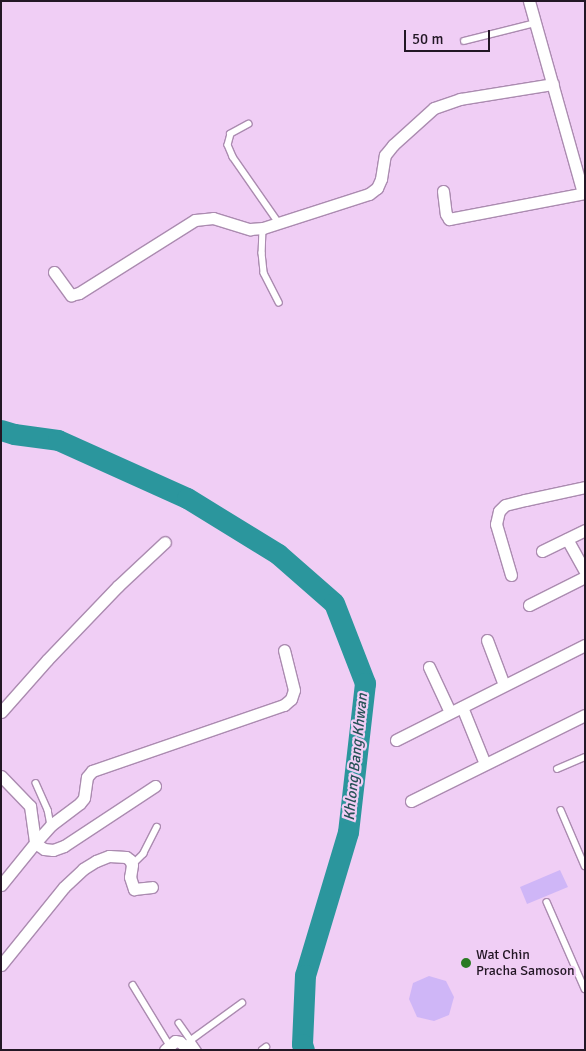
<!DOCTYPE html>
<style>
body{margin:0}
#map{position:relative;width:586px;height:1051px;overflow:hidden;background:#f0cef5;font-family:Signika,sans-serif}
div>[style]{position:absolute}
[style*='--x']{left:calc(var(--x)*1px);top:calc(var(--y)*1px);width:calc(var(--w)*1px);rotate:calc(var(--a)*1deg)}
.river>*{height:21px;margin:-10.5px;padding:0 10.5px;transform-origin:10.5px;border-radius:10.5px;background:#2b969d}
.building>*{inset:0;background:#cfb6f7}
.roads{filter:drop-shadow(1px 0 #ab8bb0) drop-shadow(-1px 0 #ab8bb0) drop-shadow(0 1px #ab8bb0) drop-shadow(0 -1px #ab8bb0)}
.service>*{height:5.5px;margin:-2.75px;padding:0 2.75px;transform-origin:2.75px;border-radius:2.75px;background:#fff}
.minor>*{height:11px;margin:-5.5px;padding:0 5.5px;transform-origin:5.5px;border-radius:5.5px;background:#fff}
.dots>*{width:14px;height:14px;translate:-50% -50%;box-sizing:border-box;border:2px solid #f0cef5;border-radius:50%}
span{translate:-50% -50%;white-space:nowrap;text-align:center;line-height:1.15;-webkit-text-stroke:4.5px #f0cef5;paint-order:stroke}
.poi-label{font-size:14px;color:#231725}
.left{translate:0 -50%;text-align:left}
.water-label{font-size:15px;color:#265256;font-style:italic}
.frame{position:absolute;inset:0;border:2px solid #231725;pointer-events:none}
.scale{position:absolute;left:404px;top:30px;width:86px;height:22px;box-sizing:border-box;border:2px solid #231725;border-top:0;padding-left:6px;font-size:15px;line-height:18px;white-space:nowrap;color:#231725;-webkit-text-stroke:4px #f0cef5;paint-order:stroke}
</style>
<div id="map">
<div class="river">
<i style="--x:1;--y:430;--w:14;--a:17"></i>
<i style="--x:14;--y:434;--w:44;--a:7.8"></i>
<i style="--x:58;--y:440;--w:141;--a:24.2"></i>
<i style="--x:187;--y:498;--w:107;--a:31.6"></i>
<i style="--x:278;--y:554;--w:74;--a:41.2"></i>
<i style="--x:334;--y:603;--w:86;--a:68.8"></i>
<i style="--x:365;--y:683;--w:150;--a:96.5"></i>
<i style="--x:348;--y:832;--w:149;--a:106.7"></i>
<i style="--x:305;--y:975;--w:69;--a:92.5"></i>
<i style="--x:302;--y:1044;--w:6;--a:72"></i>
</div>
<div class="building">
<i style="clip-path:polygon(560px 870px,568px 887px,527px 904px,520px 887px)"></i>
<i style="clip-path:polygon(429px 976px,446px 981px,454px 997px,449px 1015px,434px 1021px,417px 1017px,409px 999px,413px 983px)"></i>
</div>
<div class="roads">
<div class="service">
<i style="--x:464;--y:41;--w:73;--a:-14.2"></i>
<i style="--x:249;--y:124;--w:21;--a:151"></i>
<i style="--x:231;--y:134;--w:11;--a:105"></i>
<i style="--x:228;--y:145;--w:13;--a:67"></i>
<i style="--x:233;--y:157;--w:80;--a:55.1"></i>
<i style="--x:263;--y:228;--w:25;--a:92"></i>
<i style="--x:262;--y:253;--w:20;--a:84"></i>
<i style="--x:264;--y:273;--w:33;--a:63"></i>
<i style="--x:557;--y:769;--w:30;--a:-23"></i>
<i style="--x:36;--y:783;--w:30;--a:66"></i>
<i style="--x:48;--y:810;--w:15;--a:79"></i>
<i style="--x:561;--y:810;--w:61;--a:66.8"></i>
<i style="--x:132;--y:865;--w:16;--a:-45"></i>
<i style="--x:143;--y:854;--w:30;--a:-63"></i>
<i style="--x:547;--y:902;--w:95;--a:66.4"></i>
<i style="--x:133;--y:985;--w:69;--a:58.6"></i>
<i style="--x:179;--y:1023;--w:21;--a:55"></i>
<i style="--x:191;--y:1040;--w:63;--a:-36"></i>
<i style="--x:189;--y:1042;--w:3;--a:-45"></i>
<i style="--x:191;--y:1040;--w:12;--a:55"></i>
<i style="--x:262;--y:1050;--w:5;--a:-37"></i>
</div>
<div class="minor">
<i style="--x:529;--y:1;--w:199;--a:74.3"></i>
<i style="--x:443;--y:191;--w:23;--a:83"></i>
<i style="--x:446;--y:214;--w:6;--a:59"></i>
<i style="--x:449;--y:219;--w:138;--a:-10.8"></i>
<i style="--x:54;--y:272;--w:29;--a:54"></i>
<i style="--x:71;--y:295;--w:8;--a:-14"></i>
<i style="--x:79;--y:293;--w:137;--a:-32.2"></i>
<i style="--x:195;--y:220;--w:18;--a:-6"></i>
<i style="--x:213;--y:218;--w:39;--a:17"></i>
<i style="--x:250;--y:229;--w:13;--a:-4"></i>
<i style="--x:263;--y:228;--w:111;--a:-17.8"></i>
<i style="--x:369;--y:194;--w:10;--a:-37"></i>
<i style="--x:377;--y:188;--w:10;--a:-66"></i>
<i style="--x:381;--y:179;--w:24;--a:-81"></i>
<i style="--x:385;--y:155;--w:13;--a:-51"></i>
<i style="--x:393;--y:145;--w:55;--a:-42.1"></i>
<i style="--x:434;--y:108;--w:28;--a:-19"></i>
<i style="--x:460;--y:99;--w:94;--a:-9.2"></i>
<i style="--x:567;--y:539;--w:37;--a:61"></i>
<i style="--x:542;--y:551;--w:48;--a:-26"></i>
<i style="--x:511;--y:575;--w:53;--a:-106.4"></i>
<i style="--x:496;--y:524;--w:13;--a:-77"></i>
<i style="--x:499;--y:511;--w:8;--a:-45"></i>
<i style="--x:505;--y:505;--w:21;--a:-14"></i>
<i style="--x:525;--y:500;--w:61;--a:-12.2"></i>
<i style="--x:529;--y:605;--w:63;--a:-26.6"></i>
<i style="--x:487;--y:640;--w:48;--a:69.3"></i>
<i style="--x:429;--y:667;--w:50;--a:65"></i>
<i style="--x:462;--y:707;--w:61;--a:68"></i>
<i style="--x:1;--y:712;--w:69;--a:-48.5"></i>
<i style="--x:47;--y:660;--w:103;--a:-46.2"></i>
<i style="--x:118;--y:586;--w:64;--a:-43.1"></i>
<i style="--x:396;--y:740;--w:212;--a:-26.7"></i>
<i style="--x:1;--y:776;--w:42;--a:46"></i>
<i style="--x:30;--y:806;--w:37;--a:82"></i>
<i style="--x:35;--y:843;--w:54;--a:129"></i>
<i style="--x:155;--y:786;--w:109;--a:146.6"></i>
<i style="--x:64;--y:846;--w:12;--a:160"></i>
<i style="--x:53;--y:850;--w:9;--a:-174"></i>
<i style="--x:44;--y:849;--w:11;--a:-146"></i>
<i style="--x:35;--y:843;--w:24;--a:-48"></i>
<i style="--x:51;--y:825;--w:36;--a:-37"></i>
<i style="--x:80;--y:803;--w:6;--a:-51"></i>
<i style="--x:84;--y:798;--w:21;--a:-82"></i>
<i style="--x:87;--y:777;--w:8;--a:-50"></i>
<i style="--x:92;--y:771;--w:203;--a:-19"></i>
<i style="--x:284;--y:705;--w:9;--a:-41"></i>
<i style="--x:291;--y:699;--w:9;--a:-72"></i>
<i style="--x:294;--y:690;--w:41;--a:-104"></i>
<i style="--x:411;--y:801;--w:194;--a:-26.3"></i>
<i style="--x:1;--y:965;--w:100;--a:-51.1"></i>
<i style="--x:64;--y:887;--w:26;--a:-43"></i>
<i style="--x:83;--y:869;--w:15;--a:-32"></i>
<i style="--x:96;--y:861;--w:14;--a:-21"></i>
<i style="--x:109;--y:856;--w:17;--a:3"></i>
<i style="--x:126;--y:857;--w:5;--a:37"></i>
<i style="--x:130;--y:860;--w:5;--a:68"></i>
<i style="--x:132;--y:865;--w:12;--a:99"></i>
<i style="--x:130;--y:877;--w:13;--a:72"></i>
<i style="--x:134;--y:889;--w:18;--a:-6"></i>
<i style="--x:165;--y:1050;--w:13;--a:-42"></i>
<i style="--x:175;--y:1041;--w:5;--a:11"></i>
<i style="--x:180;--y:1042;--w:12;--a:42"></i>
</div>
</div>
<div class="dots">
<i style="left:466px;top:963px;background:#2a7a23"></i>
</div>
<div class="poi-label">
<span class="left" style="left:476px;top:963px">Wat Chin<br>Pracha Samoson</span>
</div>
<div class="water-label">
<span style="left:356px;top:757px;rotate:-84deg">Khlong Bang Khwan</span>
</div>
<div class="frame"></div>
<div class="scale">50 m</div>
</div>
